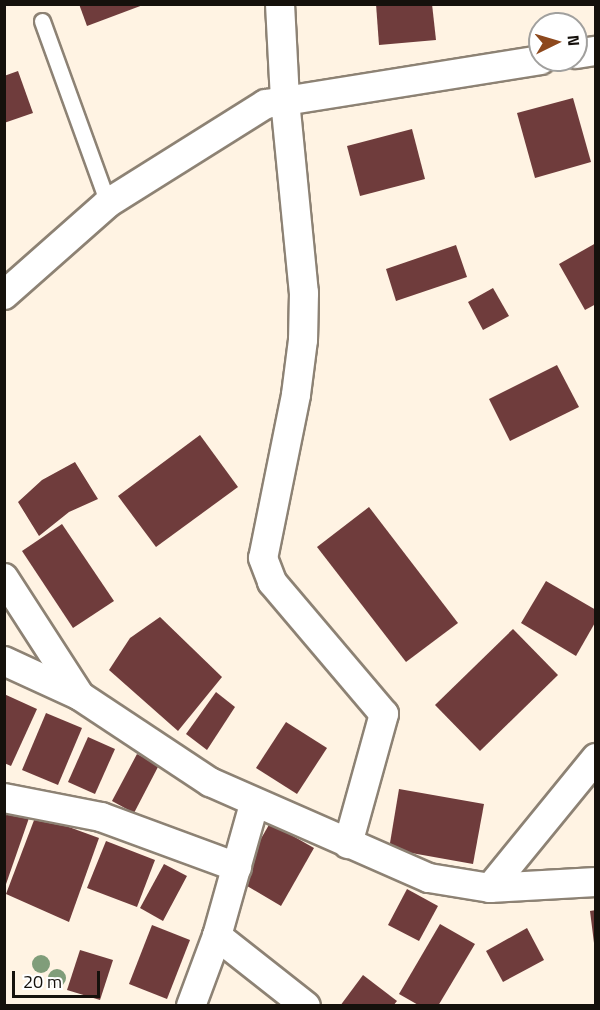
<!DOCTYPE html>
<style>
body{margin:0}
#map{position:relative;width:600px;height:1010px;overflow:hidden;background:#fff3e3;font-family:"Titillium Web",sans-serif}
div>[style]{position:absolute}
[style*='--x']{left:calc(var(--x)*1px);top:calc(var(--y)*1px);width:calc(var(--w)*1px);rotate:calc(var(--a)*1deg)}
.building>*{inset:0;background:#6f3c3c}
.roads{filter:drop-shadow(2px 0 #8d8274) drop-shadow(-2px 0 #8d8274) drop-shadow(0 2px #8d8274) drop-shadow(0 -2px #8d8274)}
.lane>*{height:15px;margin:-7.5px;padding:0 7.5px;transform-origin:7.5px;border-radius:7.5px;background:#fff}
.street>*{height:28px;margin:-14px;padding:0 14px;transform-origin:14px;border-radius:14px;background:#fff}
.trees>*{width:18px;height:18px;margin:-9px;border-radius:50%;background:#809d7a}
span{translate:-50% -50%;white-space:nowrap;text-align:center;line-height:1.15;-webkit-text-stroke:6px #fff;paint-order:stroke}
.frame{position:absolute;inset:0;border:6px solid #15110c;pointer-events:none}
.north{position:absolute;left:528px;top:12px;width:60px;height:60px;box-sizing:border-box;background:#fff;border:2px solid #a1a09e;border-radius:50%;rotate:85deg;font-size:16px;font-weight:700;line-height:24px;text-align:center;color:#15110c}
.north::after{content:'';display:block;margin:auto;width:21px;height:27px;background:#8d481d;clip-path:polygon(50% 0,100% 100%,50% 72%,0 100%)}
.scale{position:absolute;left:12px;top:971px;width:88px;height:27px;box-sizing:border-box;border:3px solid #15110c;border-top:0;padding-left:8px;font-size:18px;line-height:21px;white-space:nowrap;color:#15110c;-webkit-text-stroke:4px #fff;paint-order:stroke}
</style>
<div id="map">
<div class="building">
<i style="clip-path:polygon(79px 4px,143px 4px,143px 5px,87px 26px)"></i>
<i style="clip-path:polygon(376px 4px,432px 4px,436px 40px,379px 45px)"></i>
<i style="clip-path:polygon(18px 71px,33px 113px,4px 123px,4px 76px)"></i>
<i style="clip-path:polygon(573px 98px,591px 162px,535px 178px,517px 113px)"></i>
<i style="clip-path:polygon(412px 129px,425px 179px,360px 196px,347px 146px)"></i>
<i style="clip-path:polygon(596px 243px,596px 304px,585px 310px,559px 264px)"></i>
<i style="clip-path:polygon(456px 245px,467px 277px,396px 301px,386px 269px)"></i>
<i style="clip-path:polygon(493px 288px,509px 316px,483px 330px,468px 302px)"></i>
<i style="clip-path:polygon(557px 365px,579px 407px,510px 441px,489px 399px)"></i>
<i style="clip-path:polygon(200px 435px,238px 487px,156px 547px,118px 496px)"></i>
<i style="clip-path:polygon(75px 462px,98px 499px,69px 512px,39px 536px,18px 502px,42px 480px)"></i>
<i style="clip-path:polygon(369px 507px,458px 623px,406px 662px,317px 547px)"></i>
<i style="clip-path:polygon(62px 524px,114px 601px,73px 628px,22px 551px)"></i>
<i style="clip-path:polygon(546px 581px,596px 610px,596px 621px,576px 656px,521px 623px)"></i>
<i style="clip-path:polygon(160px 617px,222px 677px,178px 731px,109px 670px,130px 638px)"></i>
<i style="clip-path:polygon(513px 629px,558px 675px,480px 751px,435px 705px)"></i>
<i style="clip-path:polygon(216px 692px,235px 707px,207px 750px,186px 734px)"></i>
<i style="clip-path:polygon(4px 694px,37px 709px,11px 766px,4px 763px)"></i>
<i style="clip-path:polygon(46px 713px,82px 728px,58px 785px,22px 770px)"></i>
<i style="clip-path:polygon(286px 722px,327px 748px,297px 794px,256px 768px)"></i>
<i style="clip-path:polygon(88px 737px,115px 749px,95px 794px,68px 782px)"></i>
<i style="clip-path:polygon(137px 754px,159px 765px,134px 813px,112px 801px)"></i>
<i style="clip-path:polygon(399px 789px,484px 804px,473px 864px,389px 849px)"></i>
<i style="clip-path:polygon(7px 813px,29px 818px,5px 887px,4px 821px)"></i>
<i style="clip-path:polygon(36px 815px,99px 838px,69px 922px,6px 894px)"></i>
<i style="clip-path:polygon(270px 823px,314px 848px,281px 906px,237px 880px)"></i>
<i style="clip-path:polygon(106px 841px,155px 860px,137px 907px,87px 888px)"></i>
<i style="clip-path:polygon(164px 864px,187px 876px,163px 921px,140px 908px)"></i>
<i style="clip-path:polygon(407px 889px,438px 906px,419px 941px,388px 925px)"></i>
<i style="clip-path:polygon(596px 910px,596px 943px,594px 943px,590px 911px)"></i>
<i style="clip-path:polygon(440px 924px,475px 944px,438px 1006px,420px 1006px,399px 994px)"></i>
<i style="clip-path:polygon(152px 925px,190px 940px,167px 999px,129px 984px)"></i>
<i style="clip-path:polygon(527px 928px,544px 960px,503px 982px,486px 951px)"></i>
<i style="clip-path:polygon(80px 950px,113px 960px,100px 1000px,67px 990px)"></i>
<i style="clip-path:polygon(363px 975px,397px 1001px,393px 1006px,340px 1006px)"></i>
</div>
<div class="roads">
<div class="lane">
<i style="--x:42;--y:21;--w:194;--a:70.1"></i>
</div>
<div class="street">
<i style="--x:280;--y:4;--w:96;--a:87"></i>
<i style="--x:285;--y:100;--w:194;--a:84.4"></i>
<i style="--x:304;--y:293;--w:47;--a:91.2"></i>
<i style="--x:303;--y:340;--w:55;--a:97.3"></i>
<i style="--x:296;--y:395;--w:166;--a:101.4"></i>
<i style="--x:263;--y:558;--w:26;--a:69"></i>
<i style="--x:272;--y:582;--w:173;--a:49.7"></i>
<i style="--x:384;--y:714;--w:135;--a:105.5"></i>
<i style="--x:576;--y:54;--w:20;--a:-9"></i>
<i style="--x:4;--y:295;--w:139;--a:-41.5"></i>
<i style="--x:108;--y:203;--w:186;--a:-32.1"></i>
<i style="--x:266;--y:104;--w:278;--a:-9.1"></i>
<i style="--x:4;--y:578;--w:140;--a:57.2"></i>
<i style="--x:4;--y:661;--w:84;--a:24.7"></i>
<i style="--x:80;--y:696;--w:156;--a:33.5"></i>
<i style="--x:210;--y:782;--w:239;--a:23.7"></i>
<i style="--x:429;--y:878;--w:62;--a:9.3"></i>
<i style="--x:490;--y:888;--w:106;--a:-3.2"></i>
<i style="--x:4;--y:798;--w:99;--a:11.1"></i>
<i style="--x:101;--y:817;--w:145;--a:20.2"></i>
<i style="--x:490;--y:888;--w:168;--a:-50.8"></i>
<i style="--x:217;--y:936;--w:113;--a:38.2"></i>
<i style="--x:191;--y:1006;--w:75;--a:-69.6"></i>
<i style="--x:217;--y:936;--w:137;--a:-74.3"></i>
</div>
</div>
<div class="trees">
<i style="left:41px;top:964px"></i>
<i style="left:57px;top:978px"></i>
</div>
<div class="frame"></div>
<div class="north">N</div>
<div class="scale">20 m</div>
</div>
